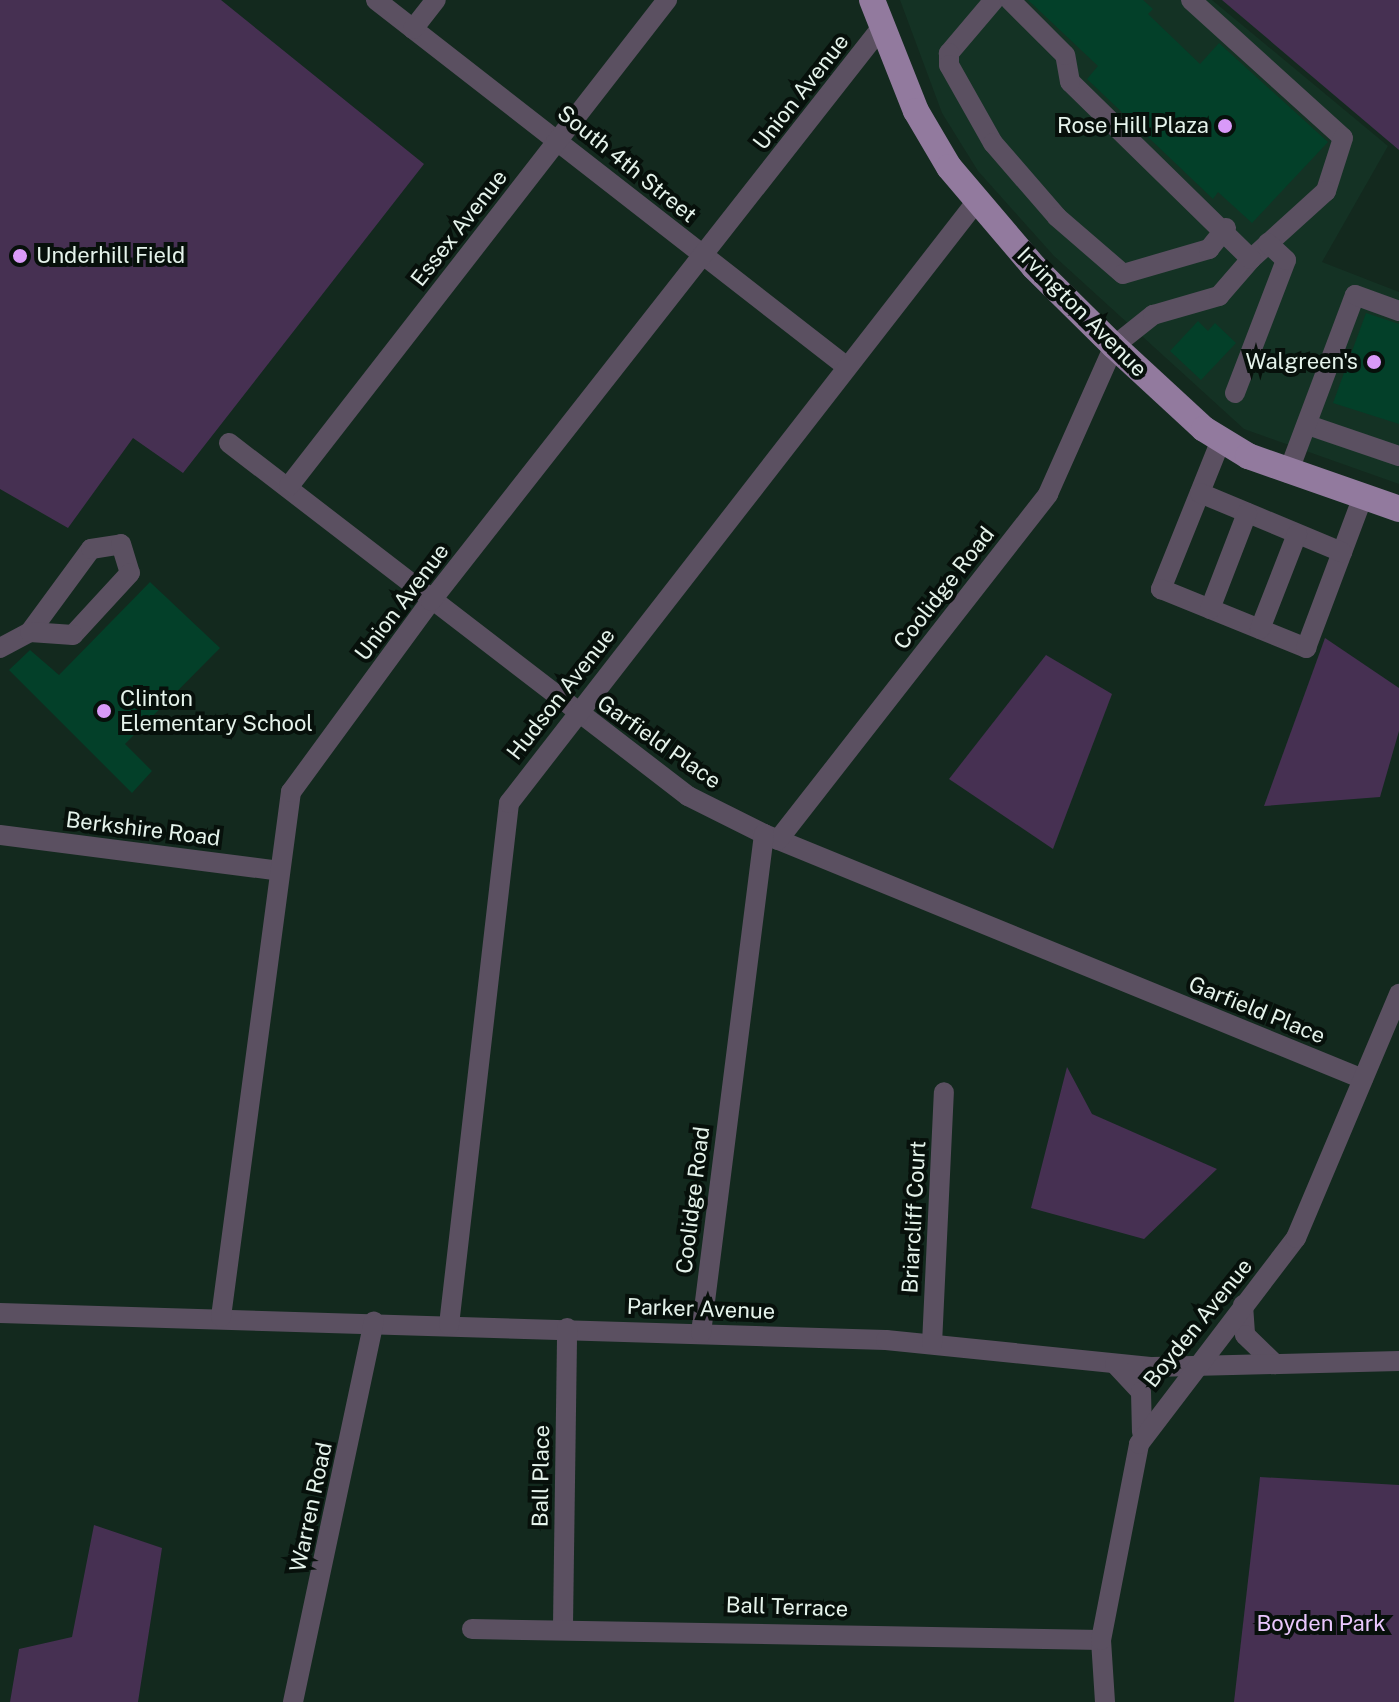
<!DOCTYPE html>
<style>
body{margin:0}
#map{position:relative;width:1399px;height:1702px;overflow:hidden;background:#13291e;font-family:"Public Sans",sans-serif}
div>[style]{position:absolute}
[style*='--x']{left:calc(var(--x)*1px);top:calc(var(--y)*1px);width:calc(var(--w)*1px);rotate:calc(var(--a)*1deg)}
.built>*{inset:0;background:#143224}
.green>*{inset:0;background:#463052}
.building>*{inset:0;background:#034029}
.minor>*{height:20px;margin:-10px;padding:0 10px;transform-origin:10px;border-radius:10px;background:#5b5061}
.major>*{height:26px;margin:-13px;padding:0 13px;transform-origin:13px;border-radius:13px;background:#927a9e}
.dots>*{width:22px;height:22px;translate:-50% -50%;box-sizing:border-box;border:4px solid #07100b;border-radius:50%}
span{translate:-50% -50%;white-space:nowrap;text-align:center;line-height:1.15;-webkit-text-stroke:8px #07100b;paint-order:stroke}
.street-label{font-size:22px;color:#e5f3eb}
.poi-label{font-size:22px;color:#e5f3eb}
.right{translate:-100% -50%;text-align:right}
.left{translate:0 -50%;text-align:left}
.park-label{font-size:22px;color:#eac7fd}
</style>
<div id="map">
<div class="built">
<i style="clip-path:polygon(900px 0,1212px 0,1388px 146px,1322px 262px,1399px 292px,1399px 484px,1244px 429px,1054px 256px,978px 171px,942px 113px)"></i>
</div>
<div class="green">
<i style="clip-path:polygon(0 0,221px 0,424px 164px,183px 473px,133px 438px,68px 528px,0 489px)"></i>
<i style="clip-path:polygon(1222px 0,1399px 0,1399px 150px)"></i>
<i style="clip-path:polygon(1325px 638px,1399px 688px,1399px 731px,1380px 797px,1264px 806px)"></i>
<i style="clip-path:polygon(1046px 655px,1112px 694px,1053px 849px,949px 779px)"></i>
<i style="clip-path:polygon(1067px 1067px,1092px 1114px,1217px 1169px,1144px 1239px,1031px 1208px)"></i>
<i style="clip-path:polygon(1260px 1477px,1399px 1485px,1399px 1702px,1234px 1702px)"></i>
<i style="clip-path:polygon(94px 1525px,162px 1548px,138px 1702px,10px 1702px,19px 1649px,72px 1637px)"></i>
</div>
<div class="building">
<i style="clip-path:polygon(1028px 0,1143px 0,1153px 9px,1148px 14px,1200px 64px,1219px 43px,1328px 142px,1252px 223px,1218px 192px,1213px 199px,1087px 79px,1098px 66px)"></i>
<i style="clip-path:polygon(1366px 313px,1399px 324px,1399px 424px,1333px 403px)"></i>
<i style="clip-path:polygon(1198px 321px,1208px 331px,1215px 323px,1236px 343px,1201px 380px,1170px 351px)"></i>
<i style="clip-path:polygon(150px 582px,220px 648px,125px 744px,152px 771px,132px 793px,9px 670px,30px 650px,59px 675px)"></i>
</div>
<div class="minor">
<i style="--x:376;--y:0;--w:597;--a:37.93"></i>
<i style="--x:994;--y:0;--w:70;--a:130.3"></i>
<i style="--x:949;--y:53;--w:12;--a:90"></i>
<i style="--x:949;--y:65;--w:90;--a:60.6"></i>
<i style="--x:993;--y:143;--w:98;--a:49.1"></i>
<i style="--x:1057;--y:217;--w:87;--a:40.8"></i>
<i style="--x:1123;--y:274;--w:90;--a:-16.2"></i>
<i style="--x:1209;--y:249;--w:27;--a:-51"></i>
<i style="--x:1191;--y:0;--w:205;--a:42.2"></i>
<i style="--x:1343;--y:138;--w:56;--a:107.8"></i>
<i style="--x:1326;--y:191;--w:101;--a:137.8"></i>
<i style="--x:413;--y:29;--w:37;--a:-52"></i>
<i style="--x:1235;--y:393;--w:142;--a:-69"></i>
<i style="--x:1286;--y:260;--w:25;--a:-137"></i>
<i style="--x:1308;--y:425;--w:96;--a:18.8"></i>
<i style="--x:1221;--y:440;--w:161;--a:111.9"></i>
<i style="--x:1161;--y:589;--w:157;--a:22.1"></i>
<i style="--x:1306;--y:648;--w:159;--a:-69.4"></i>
<i style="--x:229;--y:443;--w:579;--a:37.56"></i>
<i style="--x:688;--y:796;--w:85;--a:26.6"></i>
<i style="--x:764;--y:834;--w:647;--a:22.25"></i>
<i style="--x:1288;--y:473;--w:190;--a:-69.4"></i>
<i style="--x:1355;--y:295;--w:47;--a:20"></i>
<i style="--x:289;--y:486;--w:616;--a:-52.13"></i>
<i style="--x:1200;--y:493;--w:154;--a:22.6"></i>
<i style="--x:1210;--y:609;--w:103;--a:-68.9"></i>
<i style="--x:1260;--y:629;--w:102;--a:-68.7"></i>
<i style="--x:0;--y:648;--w:34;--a:-28"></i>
<i style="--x:30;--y:632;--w:103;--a:-53.7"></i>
<i style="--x:91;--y:549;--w:30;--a:-9"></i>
<i style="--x:121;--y:544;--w:30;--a:73"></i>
<i style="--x:130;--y:573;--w:84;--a:132.6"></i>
<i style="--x:73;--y:635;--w:43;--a:-176"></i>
<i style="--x:0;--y:835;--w:282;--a:7.3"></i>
<i style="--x:778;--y:840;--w:439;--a:-52"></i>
<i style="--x:1048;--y:494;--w:162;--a:-66"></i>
<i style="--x:1114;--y:346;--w:50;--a:-38.5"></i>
<i style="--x:1153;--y:315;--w:69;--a:-16.1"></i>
<i style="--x:1219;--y:296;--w:49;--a:-49.1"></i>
<i style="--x:1251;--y:259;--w:253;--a:-135.6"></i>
<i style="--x:1070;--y:82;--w:27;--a:-100"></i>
<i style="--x:1065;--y:55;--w:78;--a:-135"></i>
<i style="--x:1243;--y:1305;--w:30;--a:86"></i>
<i style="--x:1245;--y:1335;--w:42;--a:44"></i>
<i style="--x:0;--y:1313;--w:886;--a:1.75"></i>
<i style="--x:886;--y:1340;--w:268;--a:5.8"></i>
<i style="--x:1153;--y:1367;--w:246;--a:-1.4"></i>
<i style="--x:221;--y:1317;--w:530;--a:-82.41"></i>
<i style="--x:291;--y:792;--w:237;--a:-53.8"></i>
<i style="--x:431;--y:601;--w:729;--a:-51.86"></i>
<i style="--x:449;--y:1325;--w:525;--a:-83.44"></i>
<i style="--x:509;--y:803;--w:761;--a:-52.15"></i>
<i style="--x:701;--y:1333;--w:503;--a:-82.8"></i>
<i style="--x:932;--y:1344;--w:252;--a:-87.3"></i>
<i style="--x:1115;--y:1364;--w:38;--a:47"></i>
<i style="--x:1141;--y:1392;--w:40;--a:88.6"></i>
<i style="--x:563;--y:1625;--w:297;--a:-89.2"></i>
<i style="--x:472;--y:1629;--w:629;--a:1"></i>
<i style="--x:293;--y:1702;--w:389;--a:-78"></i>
<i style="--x:1105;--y:1702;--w:62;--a:-93.7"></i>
<i style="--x:1101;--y:1640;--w:200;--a:-79"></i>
<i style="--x:1139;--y:1444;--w:259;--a:-52.7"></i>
<i style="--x:1296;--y:1238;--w:265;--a:-67.1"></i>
</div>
<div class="major">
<i style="--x:872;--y:0;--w:119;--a:68.4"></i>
<i style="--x:916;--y:111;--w:65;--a:59.5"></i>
<i style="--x:949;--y:167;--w:131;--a:49.6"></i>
<i style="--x:1034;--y:267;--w:112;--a:44.6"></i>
<i style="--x:1114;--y:346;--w:122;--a:42.7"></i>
<i style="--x:1204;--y:429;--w:52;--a:31.5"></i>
<i style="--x:1248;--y:456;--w:160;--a:19.3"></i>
</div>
<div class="dots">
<i style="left:1225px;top:126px;background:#d99af8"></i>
<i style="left:20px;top:256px;background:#d99af8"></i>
<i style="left:1374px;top:362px;background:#d99af8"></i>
<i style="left:104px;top:711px;background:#d99af8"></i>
</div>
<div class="street-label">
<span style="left:801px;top:92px;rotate:-52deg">Union Avenue</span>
<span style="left:627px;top:164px;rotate:39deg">South 4th Street</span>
<span style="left:459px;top:228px;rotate:-52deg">Essex Avenue</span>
<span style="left:1082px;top:312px;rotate:45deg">Irvington Avenue</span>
<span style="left:944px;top:588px;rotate:-52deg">Coolidge Road</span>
<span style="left:402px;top:602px;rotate:-53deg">Union Avenue</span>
<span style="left:561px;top:694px;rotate:-52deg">Hudson Avenue</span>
<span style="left:659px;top:742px;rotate:35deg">Garfield Place</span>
<span style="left:143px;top:829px;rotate:7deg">Berkshire Road</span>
<span style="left:1257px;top:1010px;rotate:22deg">Garfield Place</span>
<span style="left:693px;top:1200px;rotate:-83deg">Coolidge Road</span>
<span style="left:914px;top:1217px;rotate:-87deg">Briarcliff Court</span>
<span style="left:701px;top:1309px;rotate:2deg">Parker Avenue</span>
<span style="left:1198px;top:1323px;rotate:-51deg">Boyden Avenue</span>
<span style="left:541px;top:1476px;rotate:-89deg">Ball Place</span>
<span style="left:311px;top:1507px;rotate:-78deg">Warren Road</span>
<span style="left:787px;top:1607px;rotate:2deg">Ball Terrace</span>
</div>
<div class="poi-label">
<span class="right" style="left:1209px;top:126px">Rose Hill Plaza</span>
<span class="left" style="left:36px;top:256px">Underhill Field</span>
<span class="right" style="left:1358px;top:362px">Walgreen's</span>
<span class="left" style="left:120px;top:711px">Clinton<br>Elementary School</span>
</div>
<div class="park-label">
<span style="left:1321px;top:1624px">Boyden Park</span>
</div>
</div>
